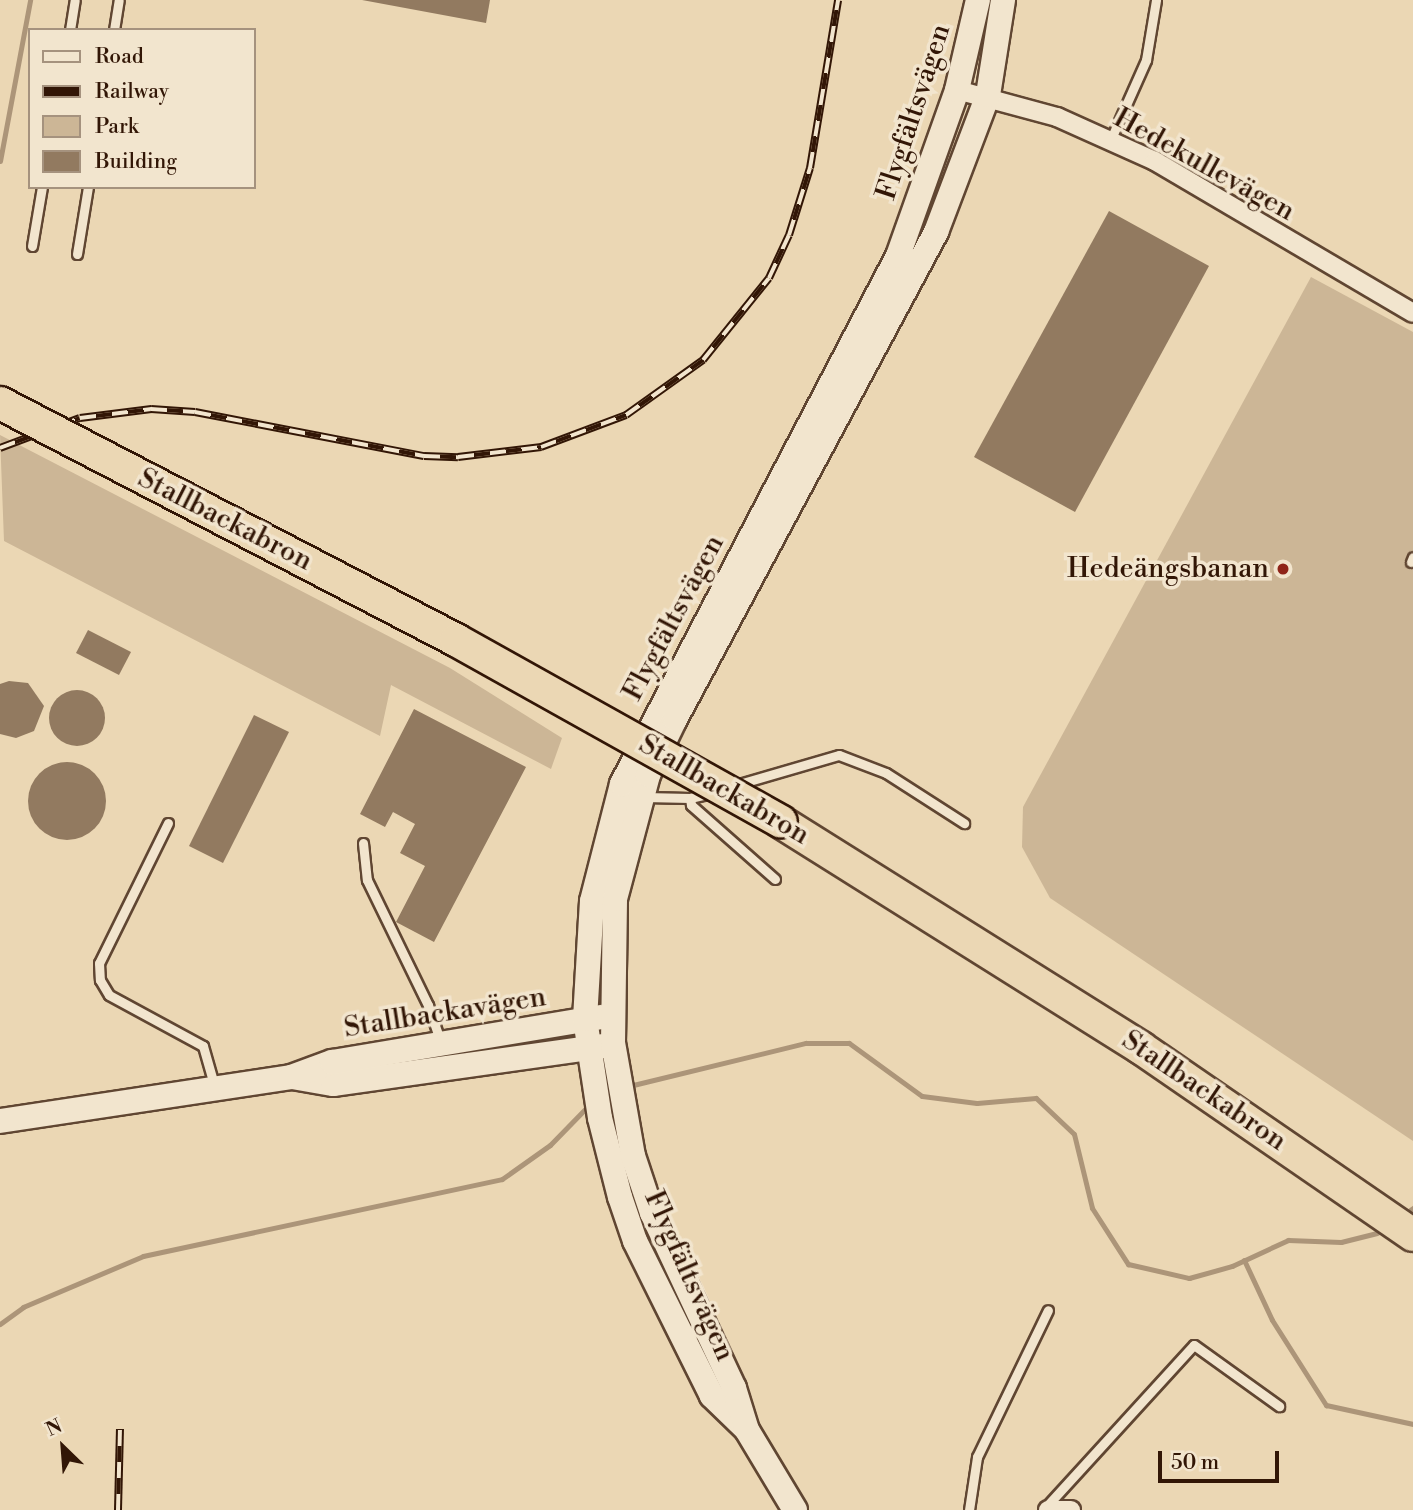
<!DOCTYPE html>
<meta charset="utf-8">
<style>
body{margin:0}
#map{position:relative;width:1413px;height:1510px;overflow:hidden;background:#ebd7b4;font-family:"Libre Bodoni",serif}
div>[style]{position:absolute}
[style*='--x']{left:calc(var(--x)*1px);top:calc(var(--y)*1px);width:calc(var(--w)*1px);rotate:calc(var(--a)*1deg)}
.green>*{inset:0;background:#ccb696}
.stream>*{height:5px;margin:-2.5px;padding:0 2.5px;transform-origin:2.5px;border-radius:2.5px;background:#ac9579}
.building>*{inset:0;background:#927a60}
.round{border-radius:50%}
.roads{filter:drop-shadow(2px 0 #604632) drop-shadow(-2px 0 #604632) drop-shadow(0 2px #604632) drop-shadow(0 -2px #604632)}
.lane>*{height:9px;margin:-4.5px;padding:0 4.5px;transform-origin:4.5px;border-radius:4.5px;background:#f2e5ce}
.street>*{height:18px;margin:-9px;padding:0 9px;transform-origin:9px;border-radius:9px;background:#f2e5ce}
.secondary>*{height:24px;margin:-12px;padding:0 12px;transform-origin:12px;border-radius:12px;background:#f2e5ce}
.highway>*{height:32px;margin:-16px;padding:0 16px;transform-origin:16px;border-radius:16px;background:#ebd7b4}
.rail>*{height:8px;margin-top:-4px;transform-origin:0;background:repeating-linear-gradient(90deg,#f2e5ce 0 16px,#321606 0 32px);box-sizing:border-box;border-block:2px solid #321606}
.bridges{filter:drop-shadow(2px 0 #321606) drop-shadow(-2px 0 #321606) drop-shadow(0 2px #321606) drop-shadow(0 -2px #321606)}
.highway-bridge>*{height:32px;margin:-16px;padding:0 16px;transform-origin:16px;border-radius:16px;background:#ebd7b4}
.dots>*{width:19px;height:19px;translate:-50% -50%;box-sizing:border-box;border:4px solid #f2e5ce;border-radius:50%}
span{translate:-50% -50%;white-space:nowrap;text-align:center;line-height:1.15;-webkit-text-stroke:7px #f2e5ce;paint-order:stroke}
.street-label{font-size:28px;color:#321606}
.poi-label{font-size:28px;color:#321606}
.right{translate:-100% -50%;text-align:right}
.legend{position:absolute;left:28px;top:28px;width:228px;height:161px;box-sizing:border-box;background:#f2e5ce;border:2px solid #a5927e;margin:0;padding:9px 12px;list-style:none;font-size:21px;color:#321606}
.legend li{display:flex;align-items:center;gap:14px;height:35px}
.legend b{width:35px;border:2px solid #a5927e}
.north{position:absolute;left:28px;top:1412px;width:70px;height:70px;-webkit-text-stroke:5px #f2e5ce;paint-order:stroke;rotate:335deg;font-size:19px;font-weight:700;line-height:28px;text-align:center;color:#321606}
.north::after{content:'';display:block;margin:auto;width:24px;height:32px;background:#321606;clip-path:polygon(50% 0,100% 100%,50% 72%,0 100%)}
.scale{position:absolute;left:1158px;top:1451px;width:121px;height:32px;box-sizing:border-box;border:4px solid #321606;border-top:0;padding-left:9px;font-size:21px;line-height:24px;white-space:nowrap;color:#321606;-webkit-text-stroke:5px #f2e5ce;paint-order:stroke}
</style>
<div id="map">
<div class="green">
<i style="clip-path:polygon(1311px 277px,1413px 332px,1413px 1141px,1050px 898px,1022px 847px,1023px 807px)"></i>
<i style="clip-path:polygon(0 435px,450px 668px,562px 738px,551px 769px,391px 685px,380px 736px,4px 541px)"></i>
</div>
<div class="stream">
<i style="--x:0;--y:161;--w:164;--a:-79.4"></i>
<i style="--x:629;--y:1086;--w:182;--a:-13.7"></i>
<i style="--x:806;--y:1043;--w:43;--a:0"></i>
<i style="--x:849;--y:1043;--w:90;--a:36"></i>
<i style="--x:922;--y:1096;--w:55;--a:7.3"></i>
<i style="--x:977;--y:1103;--w:59;--a:-4.8"></i>
<i style="--x:1036;--y:1098;--w:52;--a:43.5"></i>
<i style="--x:1074;--y:1134;--w:76;--a:76.3"></i>
<i style="--x:1092;--y:1208;--w:67;--a:57.3"></i>
<i style="--x:1128;--y:1264;--w:63;--a:12.9"></i>
<i style="--x:1189;--y:1278;--w:45;--a:-15.6"></i>
<i style="--x:1232;--y:1266;--w:62;--a:-24.9"></i>
<i style="--x:1288;--y:1240;--w:53;--a:2.2"></i>
<i style="--x:1341;--y:1242;--w:37;--a:-14"></i>
<i style="--x:1410;--y:1210;--w:4;--a:-34"></i>
<i style="--x:1244;--y:1260;--w:66;--a:65"></i>
<i style="--x:1272;--y:1320;--w:101;--a:57.6"></i>
<i style="--x:1326;--y:1405;--w:89;--a:12.3"></i>
<i style="--x:0;--y:1324;--w:29;--a:-36"></i>
<i style="--x:23;--y:1307;--w:130;--a:-23"></i>
<i style="--x:143;--y:1256;--w:367;--a:-12.1"></i>
<i style="--x:502;--y:1179;--w:59;--a:-35.3"></i>
<i style="--x:550;--y:1145;--w:59;--a:-45.7"></i>
</div>
<div class="building">
<i style="clip-path:polygon(362px 0,490px 0,486px 23px)"></i>
<i style="clip-path:polygon(1109px 211px,1209px 266px,1075px 512px,974px 457px)"></i>
<i style="clip-path:polygon(88px 630px,131px 652px,119px 675px,76px 653px)"></i>
<i style="clip-path:polygon(9px 681px,28px 683px,44px 706px,34px 731px,16px 738px,0 734px,0 684px)"></i>
<i class="round" style="left:49px;top:690px;width:56px;height:56px"></i>
<i style="clip-path:polygon(414px 709px,526px 767px,434px 942px,396px 922px,425px 866px,400px 853px,415px 824px,393px 812px,385px 827px,360px 814px)"></i>
<i style="clip-path:polygon(254px 715px,289px 732px,223px 863px,189px 846px)"></i>
<i class="round" style="left:28px;top:762px;width:78px;height:78px"></i>
</div>
<div class="roads">
<div class="lane">
<i style="--x:70;--y:30;--w:30;--a:-81"></i>
<i style="--x:114;--y:30;--w:30;--a:-81"></i>
<i style="--x:1110;--y:141;--w:89;--a:-66"></i>
<i style="--x:1146;--y:60;--w:61;--a:-80.5"></i>
<i style="--x:32;--y:246;--w:60;--a:-80.4"></i>
<i style="--x:77;--y:254;--w:68;--a:-80.7"></i>
<i style="--x:1411;--y:562;--w:5;--a:-68"></i>
<i style="--x:732;--y:786;--w:111;--a:-16.2"></i>
<i style="--x:839;--y:755;--w:50;--a:21"></i>
<i style="--x:886;--y:773;--w:93;--a:32.7"></i>
<i style="--x:644;--y:797;--w:46;--a:1.2"></i>
<i style="--x:690;--y:798;--w:7;--a:82"></i>
<i style="--x:691;--y:805;--w:112;--a:41.4"></i>
<i style="--x:690;--y:798;--w:23;--a:-13"></i>
<i style="--x:168;--y:823;--w:156;--a:116.2"></i>
<i style="--x:99;--y:963;--w:17;--a:87"></i>
<i style="--x:100;--y:980;--w:17;--a:59"></i>
<i style="--x:109;--y:995;--w:107;--a:28.5"></i>
<i style="--x:203;--y:1046;--w:44;--a:74.1"></i>
<i style="--x:363;--y:843;--w:37;--a:84"></i>
<i style="--x:367;--y:880;--w:139;--a:64"></i>
<i style="--x:428;--y:1005;--w:40;--a:71.1"></i>
<i style="--x:1044;--y:1509;--w:222;--a:-47.6"></i>
<i style="--x:1194;--y:1345;--w:105;--a:35.7"></i>
<i style="--x:969;--y:1510;--w:54;--a:-81.4"></i>
<i style="--x:977;--y:1457;--w:163;--a:-64.2"></i>
</div>
<div class="street">
<i style="--x:957;--y:90;--w:104;--a:15.1"></i>
<i style="--x:1057;--y:117;--w:107;--a:24.2"></i>
<i style="--x:1155;--y:161;--w:299;--a:30.5"></i>
<i style="--x:1048;--y:1510;--w:23;--a:0"></i>
</div>
<div class="secondary">
<i style="--x:292;--y:1077;--w:42;--a:9.7"></i>
<i style="--x:333;--y:1084;--w:272;--a:-8"></i>
<i style="--x:0;--y:1121;--w:294;--a:-8.6"></i>
<i style="--x:291;--y:1077;--w:44;--a:-20.1"></i>
<i style="--x:332;--y:1062;--w:274;--a:-9.5"></i>
<i style="--x:744;--y:1427;--w:45;--a:-135.9"></i>
<i style="--x:712;--y:1396;--w:173;--a:-116.4"></i>
<i style="--x:635;--y:1241;--w:46;--a:-108.8"></i>
<i style="--x:620;--y:1197;--w:81;--a:-104.2"></i>
<i style="--x:600;--y:1118;--w:100;--a:-98.6"></i>
<i style="--x:585;--y:1019;--w:118;--a:-86.6"></i>
<i style="--x:592;--y:901;--w:121;--a:-75.6"></i>
<i style="--x:622;--y:784;--w:596;--a:-62.4"></i>
<i style="--x:898;--y:256;--w:176;--a:-70.4"></i>
<i style="--x:957;--y:90;--w:92;--a:-76.9"></i>
<i style="--x:795;--y:1510;--w:93;--a:-121"></i>
<i style="--x:747;--y:1430;--w:44;--a:-107.2"></i>
<i style="--x:734;--y:1388;--w:193;--a:-115.1"></i>
<i style="--x:652;--y:1213;--w:60;--a:-108.4"></i>
<i style="--x:633;--y:1156;--w:115;--a:-100"></i>
<i style="--x:613;--y:1043;--w:144;--a:-89.2"></i>
<i style="--x:615;--y:899;--w:128;--a:-75.1"></i>
<i style="--x:648;--y:775;--w:62;--a:-64.3"></i>
<i style="--x:675;--y:719;--w:553;--a:-61.81"></i>
<i style="--x:936;--y:232;--w:147;--a:-69.2"></i>
<i style="--x:988;--y:95;--w:96;--a:-81"></i>
</div>
<div class="highway">
<i style="--x:781;--y:822;--w:425;--a:32.1"></i>
<i style="--x:1141;--y:1048;--w:330;--a:34.5"></i>
</div>
</div>
<div class="rail">
<i style="--x:0;--y:448;--w:85;--a:-20.6"></i>
<i style="--x:80;--y:418;--w:72;--a:-7.2"></i>
<i style="--x:151;--y:409;--w:44;--a:3.9"></i>
<i style="--x:195;--y:412;--w:233;--a:10.9"></i>
<i style="--x:424;--y:456;--w:34;--a:2"></i>
<i style="--x:458;--y:457;--w:84;--a:-6.9"></i>
<i style="--x:541;--y:447;--w:91;--a:-20.6"></i>
<i style="--x:626;--y:415;--w:95;--a:-35.5"></i>
<i style="--x:703;--y:360;--w:105;--a:-51.2"></i>
<i style="--x:769;--y:278;--w:47;--a:-65.1"></i>
<i style="--x:789;--y:235;--w:70;--a:-72.6"></i>
<i style="--x:810;--y:168;--w:170;--a:-80.5"></i>
<i style="--x:118;--y:1510;--w:81;--a:-88.6"></i>
</div>
<div class="bridges">
<div class="highway-bridge">
<i style="--x:0;--y:403;--w:514;--a:27.46"></i>
<i style="--x:456;--y:640;--w:372;--a:29.2"></i>
</div>
</div>
<div class="dots">
<i style="left:1283px;top:569px;background:#8f2418"></i>
</div>
<div class="street-label">
<span style="left:914px;top:112px;rotate:-72deg">Flygfältsvägen</span>
<span style="left:1204px;top:165px;rotate:29deg">Hedekullevägen</span>
<span style="left:225px;top:520px;rotate:27deg">Stallbackabron</span>
<span style="left:674px;top:618px;rotate:-62deg">Flygfältsvägen</span>
<span style="left:724px;top:790px;rotate:30deg">Stallbackabron</span>
<span style="left:445px;top:1013px;rotate:-9deg">Stallbackavägen</span>
<span style="left:1204px;top:1091px;rotate:34deg">Stallbackabron</span>
<span style="left:689px;top:1276px;rotate:66deg">Flygfältsvägen</span>
</div>
<div class="poi-label">
<span class="right" style="left:1269px;top:569px">Hedeängsbanan</span>
</div>
<ul class="legend">
<li><b style="height:9px;background:#f2e5ce"></b>Road</li>
<li><b style="height:9px;background:#321606"></b>Railway</li>
<li><b style="height:19px;background:#ccb696"></b>Park</li>
<li><b style="height:19px;background:#927a60"></b>Building</li>
</ul>
<div class="north">N</div>
<div class="scale">50 m</div>
</div>
